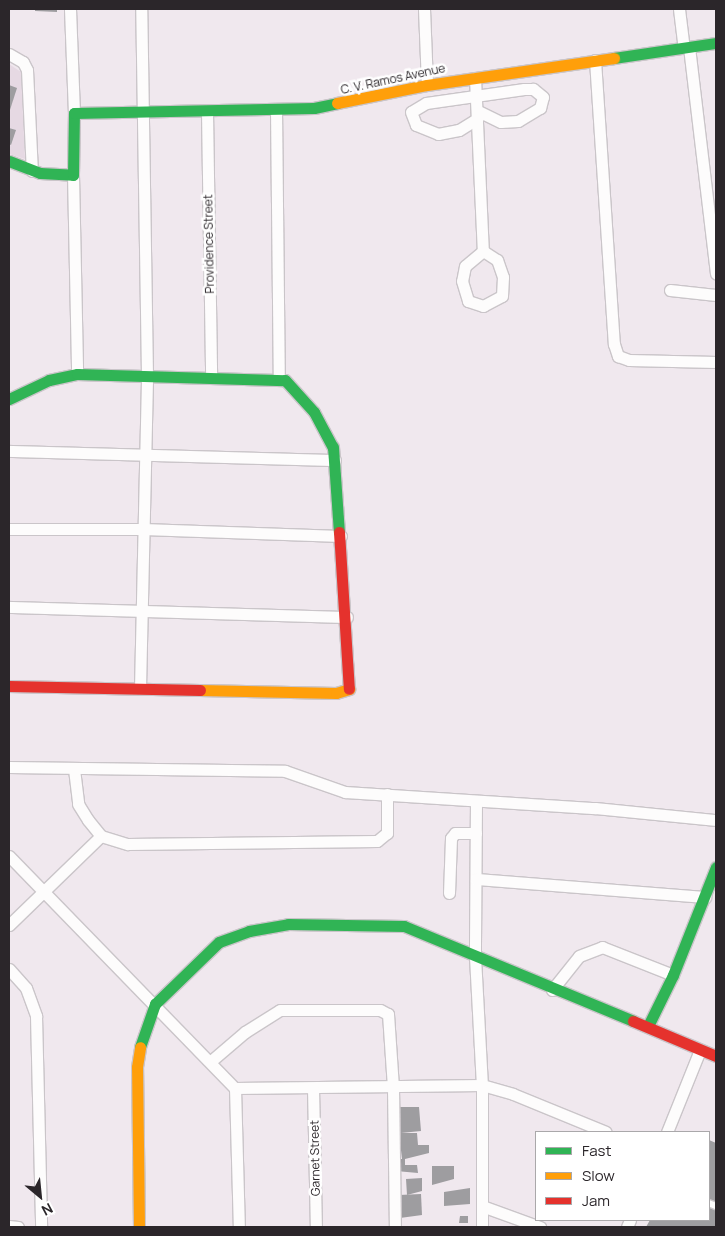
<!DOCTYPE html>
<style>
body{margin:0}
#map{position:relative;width:725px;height:1236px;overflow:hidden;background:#f0e8ee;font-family:Manrope,sans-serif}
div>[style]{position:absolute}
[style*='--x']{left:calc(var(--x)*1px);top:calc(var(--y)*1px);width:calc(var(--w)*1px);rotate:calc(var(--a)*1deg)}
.built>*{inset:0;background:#e6d9e3}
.building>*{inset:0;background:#9e9da0}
.roads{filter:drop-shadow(1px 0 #cac5c9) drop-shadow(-1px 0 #cac5c9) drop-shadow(0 1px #cac5c9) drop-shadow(0 -1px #cac5c9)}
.lane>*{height:5.5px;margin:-2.75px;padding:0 2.75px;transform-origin:2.75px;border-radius:2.75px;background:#fdfcfc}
.street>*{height:11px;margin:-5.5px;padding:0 5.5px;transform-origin:5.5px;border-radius:5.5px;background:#fdfcfc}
.fast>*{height:11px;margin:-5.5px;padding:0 5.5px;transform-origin:5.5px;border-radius:5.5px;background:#30b455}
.slow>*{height:11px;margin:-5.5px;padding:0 5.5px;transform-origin:5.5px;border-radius:5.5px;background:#ff9f0a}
.jam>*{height:11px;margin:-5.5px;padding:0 5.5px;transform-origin:5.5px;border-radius:5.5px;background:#e5322d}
span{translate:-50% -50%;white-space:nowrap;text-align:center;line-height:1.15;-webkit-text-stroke:5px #fff;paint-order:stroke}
.street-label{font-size:12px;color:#2b262a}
.frame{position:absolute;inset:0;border:10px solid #2b262a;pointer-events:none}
.legend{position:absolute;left:535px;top:1131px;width:175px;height:90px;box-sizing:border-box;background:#fff;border:1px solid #aaa8aa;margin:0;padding:6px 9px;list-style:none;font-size:15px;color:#2b262a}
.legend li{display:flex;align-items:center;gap:10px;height:25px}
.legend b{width:25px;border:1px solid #aaa8aa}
.north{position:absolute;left:15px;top:1171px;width:50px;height:50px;-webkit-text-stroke:4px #fff;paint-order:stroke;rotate:152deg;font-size:14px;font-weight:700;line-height:20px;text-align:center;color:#2b262a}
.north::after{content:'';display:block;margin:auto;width:18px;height:22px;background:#2b262a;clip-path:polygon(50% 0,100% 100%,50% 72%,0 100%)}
</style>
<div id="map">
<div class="built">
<i style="clip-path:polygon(9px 64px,21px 72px,25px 159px,9px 154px)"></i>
</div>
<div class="building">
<i style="clip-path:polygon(35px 9px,57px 9px,57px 12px,35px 11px)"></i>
<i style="clip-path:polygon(9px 85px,17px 88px,9px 113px)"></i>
<i style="clip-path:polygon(9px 128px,16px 130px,11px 145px,9px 144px)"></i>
<i style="clip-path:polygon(396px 1107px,419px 1107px,421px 1131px,401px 1133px,417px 1133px,418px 1145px,429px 1145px,429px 1153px,405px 1159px,405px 1165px,417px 1165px,418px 1173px,396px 1171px,399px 1159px,402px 1159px)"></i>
<i style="clip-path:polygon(709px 1140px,716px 1143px,716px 1227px,646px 1227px,650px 1220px,709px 1220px)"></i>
<i style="clip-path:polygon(432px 1166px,454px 1166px,454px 1179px,432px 1185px)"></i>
<i style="clip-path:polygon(422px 1178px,422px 1191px,407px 1195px,406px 1179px)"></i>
<i style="clip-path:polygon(470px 1188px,470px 1204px,444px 1206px,444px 1192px)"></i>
<i style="clip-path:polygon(421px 1194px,422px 1215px,400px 1218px,399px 1195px)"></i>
<i style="clip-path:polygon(460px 1216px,468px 1216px,468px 1223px,459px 1223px)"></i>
</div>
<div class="roads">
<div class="lane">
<i style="--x:709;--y:1203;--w:8;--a:23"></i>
</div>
<div class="street">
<i style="--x:70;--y:9;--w:104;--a:87.8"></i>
<i style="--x:424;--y:9;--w:76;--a:87.7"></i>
<i style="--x:679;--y:9;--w:38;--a:83"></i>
<i style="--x:689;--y:47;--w:228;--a:83.2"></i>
<i style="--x:9;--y:54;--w:16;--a:30"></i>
<i style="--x:23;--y:62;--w:9;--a:63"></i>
<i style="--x:27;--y:70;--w:101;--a:87.2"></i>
<i style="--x:595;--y:60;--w:285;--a:86.2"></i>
<i style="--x:614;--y:344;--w:13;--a:72"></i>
<i style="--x:618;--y:356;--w:12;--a:20"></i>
<i style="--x:629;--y:360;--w:87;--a:1.3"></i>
<i style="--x:475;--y:78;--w:173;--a:87.4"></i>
<i style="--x:483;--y:251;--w:23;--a:140"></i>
<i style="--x:465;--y:266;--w:15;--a:101"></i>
<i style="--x:462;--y:281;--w:21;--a:73"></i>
<i style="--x:468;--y:301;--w:16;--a:18"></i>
<i style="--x:483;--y:306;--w:21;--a:-28"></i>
<i style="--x:502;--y:296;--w:19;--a:-87"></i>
<i style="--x:503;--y:277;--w:18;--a:-109"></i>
<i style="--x:497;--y:260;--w:17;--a:-147"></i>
<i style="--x:276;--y:109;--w:269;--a:89.4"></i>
<i style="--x:478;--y:111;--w:25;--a:26"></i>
<i style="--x:501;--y:122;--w:17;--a:-3"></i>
<i style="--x:518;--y:121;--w:26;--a:-31"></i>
<i style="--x:540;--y:108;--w:11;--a:-75"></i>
<i style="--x:543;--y:97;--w:13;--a:-141"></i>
<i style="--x:533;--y:89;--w:9;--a:180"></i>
<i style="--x:524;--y:89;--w:99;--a:171.9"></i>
<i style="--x:426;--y:103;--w:17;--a:149"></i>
<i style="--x:411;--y:112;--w:14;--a:69"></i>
<i style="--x:416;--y:125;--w:24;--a:22"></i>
<i style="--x:438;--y:134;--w:21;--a:-11"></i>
<i style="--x:459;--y:130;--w:22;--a:-32"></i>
<i style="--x:207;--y:112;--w:264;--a:89.1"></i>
<i style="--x:73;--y:175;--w:199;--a:88.8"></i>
<i style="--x:670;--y:290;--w:46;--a:6.2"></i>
<i style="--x:9;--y:451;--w:326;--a:1.6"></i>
<i style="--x:9;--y:529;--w:134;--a:0"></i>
<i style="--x:143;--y:529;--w:198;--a:2"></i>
<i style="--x:9;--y:607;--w:338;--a:1.7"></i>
<i style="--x:140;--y:688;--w:313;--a:-88.7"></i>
<i style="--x:147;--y:375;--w:366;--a:-90.9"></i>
<i style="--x:9;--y:767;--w:276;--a:0.8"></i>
<i style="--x:285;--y:771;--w:64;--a:19.3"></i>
<i style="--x:345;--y:792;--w:251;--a:3.7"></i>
<i style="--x:595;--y:808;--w:122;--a:5.7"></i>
<i style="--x:74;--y:769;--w:35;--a:83"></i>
<i style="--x:78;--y:804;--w:19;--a:58"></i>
<i style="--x:88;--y:820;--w:21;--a:51"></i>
<i style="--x:101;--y:836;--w:28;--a:17"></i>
<i style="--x:128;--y:844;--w:249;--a:-0.7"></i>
<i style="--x:377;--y:841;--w:13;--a:-39"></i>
<i style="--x:387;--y:833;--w:39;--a:-90"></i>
<i style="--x:476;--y:801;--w:156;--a:90.4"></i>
<i style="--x:475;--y:957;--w:128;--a:86.9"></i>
<i style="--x:482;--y:1085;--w:142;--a:90"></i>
<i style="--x:9;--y:856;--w:324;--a:45.8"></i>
<i style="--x:235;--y:1088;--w:139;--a:88.4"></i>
<i style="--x:476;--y:879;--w:230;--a:4.5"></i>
<i style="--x:449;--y:893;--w:55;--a:-87.9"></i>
<i style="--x:451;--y:838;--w:6;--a:-51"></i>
<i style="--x:455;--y:833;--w:21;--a:0"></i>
<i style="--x:9;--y:925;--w:128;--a:-44.1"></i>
<i style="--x:9;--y:969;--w:25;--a:48"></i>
<i style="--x:26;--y:988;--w:30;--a:70"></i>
<i style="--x:36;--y:1016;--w:211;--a:88.6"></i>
<i style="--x:552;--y:990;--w:43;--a:-51.5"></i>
<i style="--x:579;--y:956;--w:25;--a:-21"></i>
<i style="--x:602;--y:947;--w:76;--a:21.5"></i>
<i style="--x:211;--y:1061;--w:45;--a:-40.5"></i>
<i style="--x:245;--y:1032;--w:41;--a:-32.2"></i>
<i style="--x:280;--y:1010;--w:100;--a:0"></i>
<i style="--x:380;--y:1010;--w:9;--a:27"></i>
<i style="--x:388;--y:1014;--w:74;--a:86.1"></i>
<i style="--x:393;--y:1088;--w:139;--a:89.2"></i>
<i style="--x:235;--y:1088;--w:247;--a:-0.7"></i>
<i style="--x:482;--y:1085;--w:32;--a:16"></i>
<i style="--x:513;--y:1094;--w:100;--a:22.2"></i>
<i style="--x:313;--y:1088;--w:139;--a:88.8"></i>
<i style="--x:667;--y:1132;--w:88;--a:-68.1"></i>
<i style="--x:482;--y:1206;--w:62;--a:19.9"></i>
<i style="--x:9;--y:1226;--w:9;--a:6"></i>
<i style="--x:627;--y:1227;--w:8;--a:-67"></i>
</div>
<div class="fast">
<i style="--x:614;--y:58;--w:103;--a:-8.4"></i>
<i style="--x:9;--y:161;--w:33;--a:21"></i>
<i style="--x:40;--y:173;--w:33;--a:3"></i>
<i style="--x:73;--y:175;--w:62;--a:-89.1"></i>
<i style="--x:74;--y:113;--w:240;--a:-1.2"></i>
<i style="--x:314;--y:108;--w:24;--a:-12"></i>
<i style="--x:9;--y:399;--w:44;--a:-25.4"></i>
<i style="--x:49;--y:380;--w:29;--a:-12"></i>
<i style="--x:77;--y:374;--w:208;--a:1.7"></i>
<i style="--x:285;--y:380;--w:43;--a:47.8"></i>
<i style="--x:314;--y:412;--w:40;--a:62"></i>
<i style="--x:333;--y:447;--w:85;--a:86"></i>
<i style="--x:648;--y:1026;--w:57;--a:-63.9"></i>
<i style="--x:673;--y:975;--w:116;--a:-68.3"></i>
<i style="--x:140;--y:1047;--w:46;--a:-70.8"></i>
<i style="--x:155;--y:1004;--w:89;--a:-44.1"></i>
<i style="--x:219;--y:942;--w:32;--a:-20"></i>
<i style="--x:249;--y:931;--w:40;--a:-10"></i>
<i style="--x:288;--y:924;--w:116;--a:1"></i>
<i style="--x:404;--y:926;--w:248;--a:22.5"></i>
</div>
<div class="slow">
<i style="--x:337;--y:103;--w:92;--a:-11.3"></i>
<i style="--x:427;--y:85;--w:189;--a:-8.2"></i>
<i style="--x:200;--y:690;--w:136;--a:1.3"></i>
<i style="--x:336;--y:693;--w:14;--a:-17"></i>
<i style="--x:139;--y:1227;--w:160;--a:-90.7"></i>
<i style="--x:137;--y:1067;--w:20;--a:-81"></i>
</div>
<div class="jam">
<i style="--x:339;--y:532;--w:157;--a:86.4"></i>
<i style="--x:9;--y:686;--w:191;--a:1.2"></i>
<i style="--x:633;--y:1021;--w:90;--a:22.9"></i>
</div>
</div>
<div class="street-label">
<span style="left:393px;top:79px;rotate:-12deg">C. V. Ramos Avenue</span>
<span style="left:209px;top:244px;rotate:-91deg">Providence Street</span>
<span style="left:315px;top:1158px;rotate:-91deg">Garnet Street</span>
</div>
<div class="frame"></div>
<ul class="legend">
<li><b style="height:6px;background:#30b455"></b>Fast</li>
<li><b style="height:6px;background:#ff9f0a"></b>Slow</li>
<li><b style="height:6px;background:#e5322d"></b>Jam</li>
</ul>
<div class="north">N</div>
</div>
